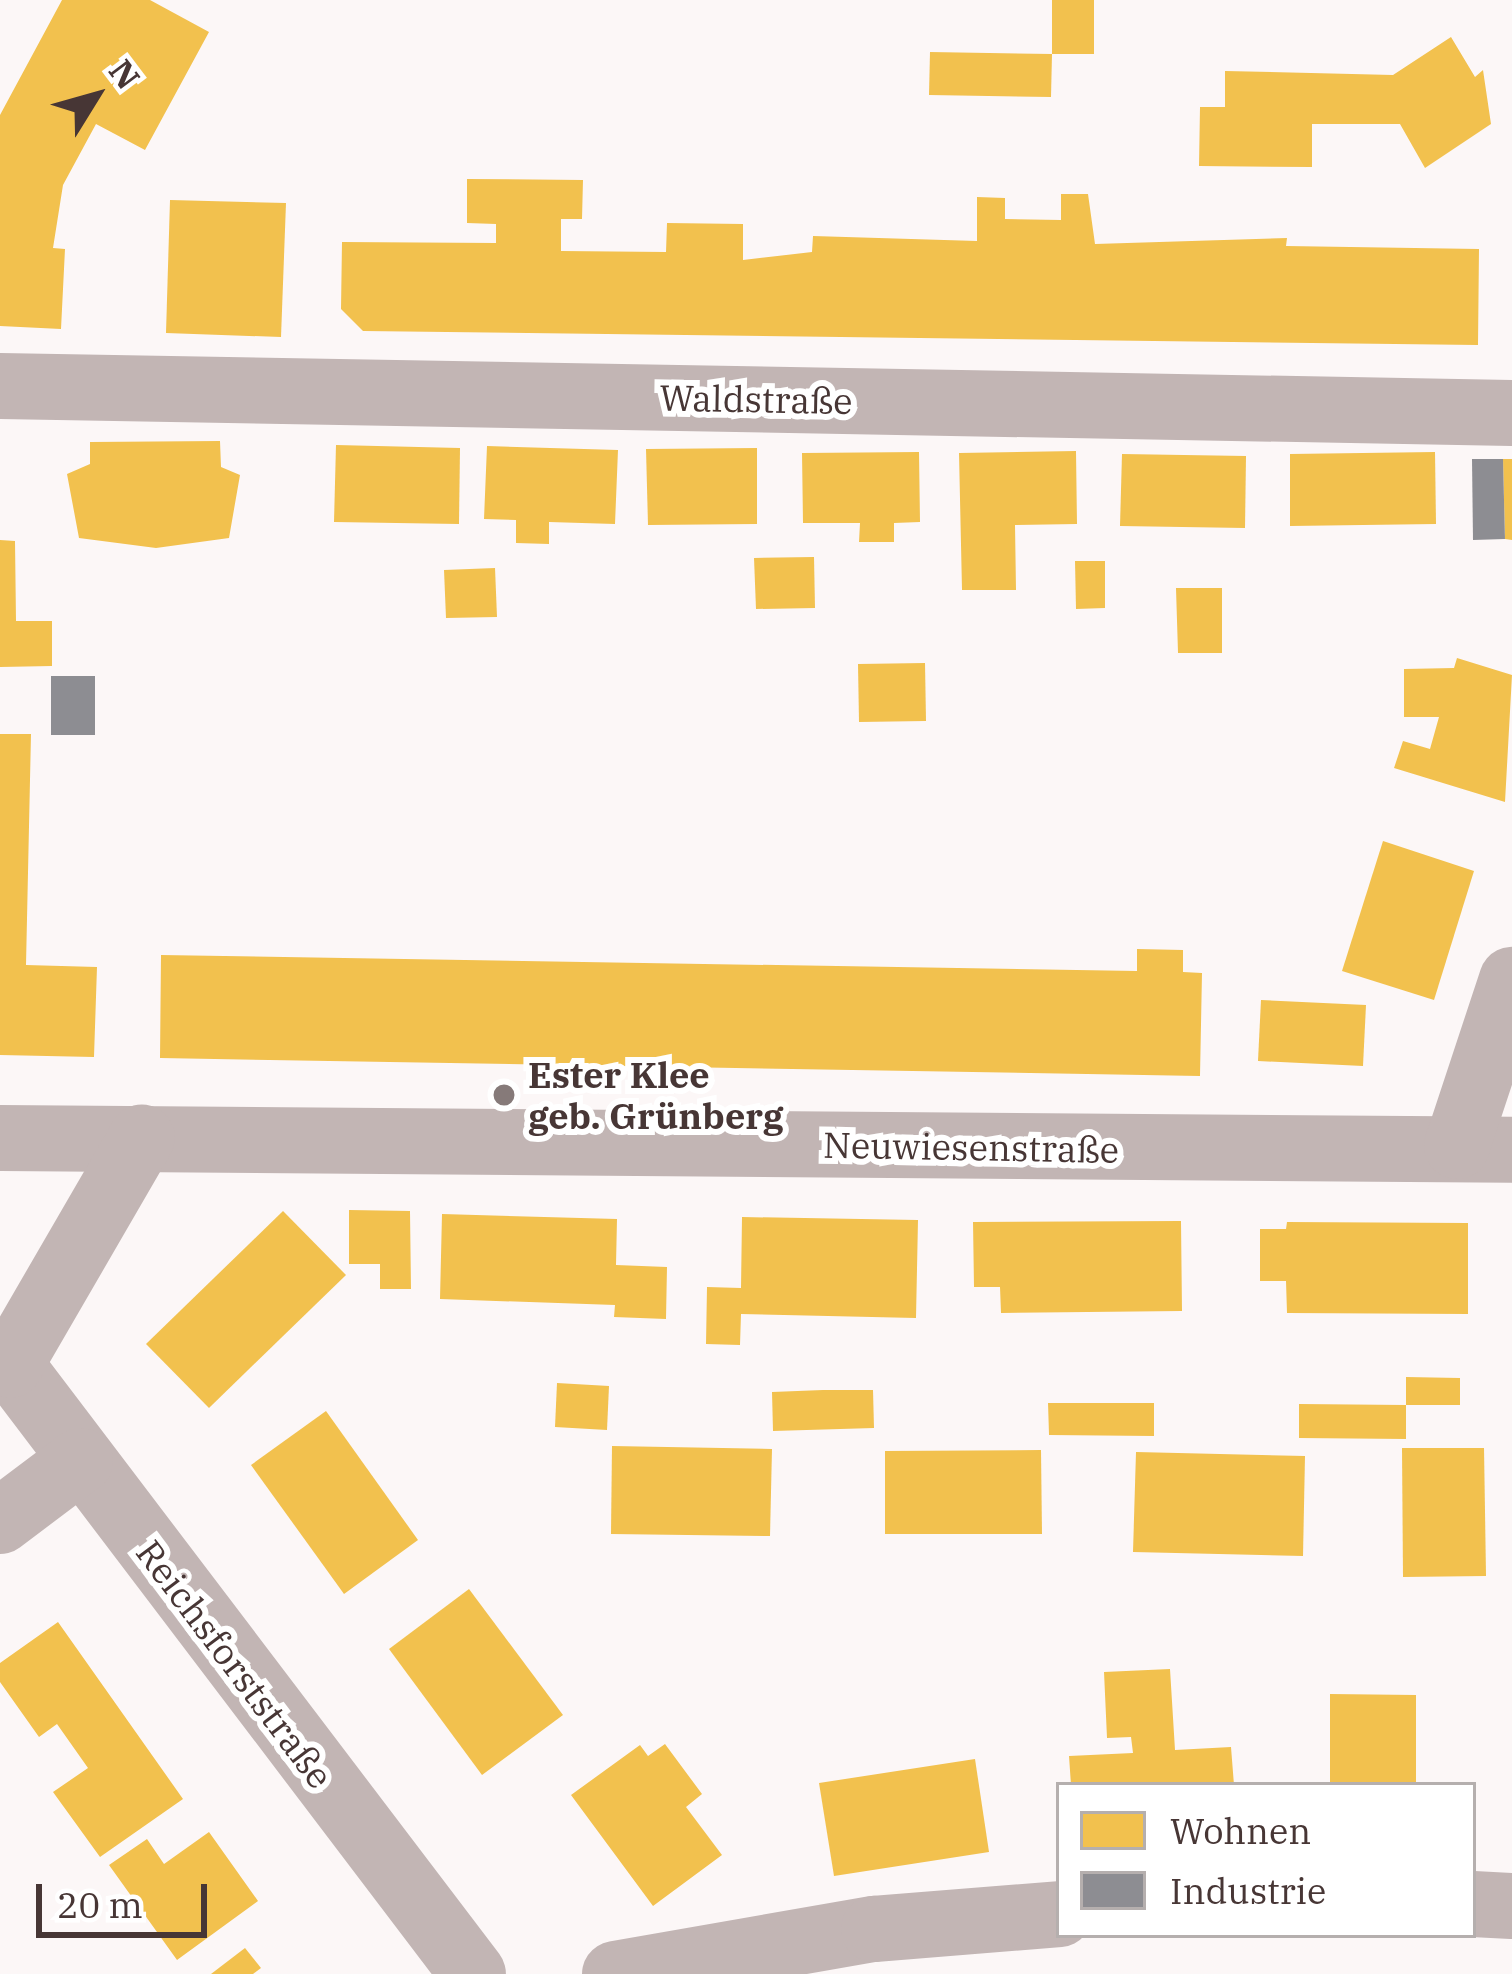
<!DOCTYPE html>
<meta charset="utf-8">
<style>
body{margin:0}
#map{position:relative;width:1512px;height:1974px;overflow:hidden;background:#fcf7f7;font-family:"IBM Plex Serif",serif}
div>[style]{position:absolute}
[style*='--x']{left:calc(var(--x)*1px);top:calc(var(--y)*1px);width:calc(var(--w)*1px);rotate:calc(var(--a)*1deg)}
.homes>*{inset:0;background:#f2c14e}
.industry>*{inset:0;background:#8d8d92}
.minor>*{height:66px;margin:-33px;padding:0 33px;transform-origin:33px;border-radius:33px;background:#c2b5b4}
.dots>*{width:33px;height:33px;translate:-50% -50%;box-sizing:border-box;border:6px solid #fff;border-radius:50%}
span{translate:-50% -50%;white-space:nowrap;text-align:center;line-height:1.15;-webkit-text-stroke:12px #fff;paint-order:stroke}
.street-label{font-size:36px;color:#473635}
.poi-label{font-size:36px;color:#473635;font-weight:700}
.left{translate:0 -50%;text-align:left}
.legend{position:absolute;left:1056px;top:1782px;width:420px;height:156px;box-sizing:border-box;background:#fff;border:3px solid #b5afae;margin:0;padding:15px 21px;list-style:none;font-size:36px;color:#473635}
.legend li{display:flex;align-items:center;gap:24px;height:60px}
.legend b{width:60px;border:3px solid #b5afae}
.north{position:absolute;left:36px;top:36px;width:120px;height:120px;-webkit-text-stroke:9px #fff;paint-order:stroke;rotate:53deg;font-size:33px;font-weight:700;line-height:48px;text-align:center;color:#473635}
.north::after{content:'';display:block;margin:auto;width:42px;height:54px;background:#473635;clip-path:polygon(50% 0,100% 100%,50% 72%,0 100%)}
.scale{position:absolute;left:36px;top:1884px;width:171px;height:54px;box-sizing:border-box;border:6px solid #473635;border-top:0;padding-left:15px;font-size:36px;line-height:42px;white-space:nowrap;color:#473635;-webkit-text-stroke:9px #fff;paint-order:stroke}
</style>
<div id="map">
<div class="homes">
<i style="clip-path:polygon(62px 0,150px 0,209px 32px,145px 150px,96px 124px,63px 185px,53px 248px,65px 249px,61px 329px,0 326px,0 115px)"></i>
<i style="clip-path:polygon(1052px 0,1094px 0,1094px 54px,1052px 54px)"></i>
<i style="clip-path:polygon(1451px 37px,1475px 77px,1483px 70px,1491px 124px,1425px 168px,1400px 124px,1312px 124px,1312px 167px,1199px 166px,1200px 107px,1225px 107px,1225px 71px,1393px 75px)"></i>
<i style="clip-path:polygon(930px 52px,1052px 54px,1051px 97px,929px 95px)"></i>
<i style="clip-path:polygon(467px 179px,583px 180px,582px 219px,561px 219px,561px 251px,666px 252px,667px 223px,743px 224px,743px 260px,812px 252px,813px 236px,977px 241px,977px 197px,1005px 198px,1005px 219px,1061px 220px,1061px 194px,1088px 194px,1095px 244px,1287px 238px,1286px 246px,1479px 249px,1478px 345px,363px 331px,341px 309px,342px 242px,496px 243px,496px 224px,467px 223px)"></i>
<i style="clip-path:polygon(170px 200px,286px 203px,281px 337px,166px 333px)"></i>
<i style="clip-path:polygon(220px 441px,221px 467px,240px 475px,229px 538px,156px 548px,79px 538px,67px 474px,90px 464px,90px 442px)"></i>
<i style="clip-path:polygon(336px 445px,460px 448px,459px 524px,334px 522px)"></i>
<i style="clip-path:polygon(487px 446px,618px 450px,615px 524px,549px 522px,549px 544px,516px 543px,516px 520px,484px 519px)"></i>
<i style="clip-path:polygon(757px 448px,757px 524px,648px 525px,646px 449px)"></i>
<i style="clip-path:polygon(1076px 451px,1077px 524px,1015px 525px,1016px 590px,962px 590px,959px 453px)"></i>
<i style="clip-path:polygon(919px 452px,920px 522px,894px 523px,894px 542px,859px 542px,860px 523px,803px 523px,802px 453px)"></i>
<i style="clip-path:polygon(1435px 452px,1436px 524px,1290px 526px,1290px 454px)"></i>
<i style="clip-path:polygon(1122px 454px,1246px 456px,1245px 528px,1120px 526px)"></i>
<i style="clip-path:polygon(1503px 459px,1512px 459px,1512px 540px,1505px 539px)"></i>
<i style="clip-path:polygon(0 540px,15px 541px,16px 621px,52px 621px,52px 666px,0 667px)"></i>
<i style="clip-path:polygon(814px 557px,815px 608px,756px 609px,754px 558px)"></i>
<i style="clip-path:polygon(1075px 561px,1105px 561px,1105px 608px,1076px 609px)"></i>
<i style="clip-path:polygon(495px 568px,497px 617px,446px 618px,444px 570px)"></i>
<i style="clip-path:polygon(1176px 588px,1222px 588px,1222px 653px,1178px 653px)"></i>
<i style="clip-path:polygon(1457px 658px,1512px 675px,1505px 802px,1394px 768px,1403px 741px,1430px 749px,1439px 717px,1404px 717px,1404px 669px,1454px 668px)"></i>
<i style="clip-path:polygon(925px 663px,926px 721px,859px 722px,858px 664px)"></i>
<i style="clip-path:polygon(0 734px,31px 734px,26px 965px,97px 967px,94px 1057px,0 1055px)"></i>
<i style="clip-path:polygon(1383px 841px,1474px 871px,1434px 1000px,1342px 971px)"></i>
<i style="clip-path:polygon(1137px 949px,1183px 950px,1183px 972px,1202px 973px,1200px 1076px,160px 1058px,161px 955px,1137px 971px)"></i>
<i style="clip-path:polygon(1261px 1000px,1366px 1005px,1363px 1066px,1258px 1061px)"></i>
<i style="clip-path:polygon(349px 1210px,410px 1211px,411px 1289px,380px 1289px,380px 1264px,349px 1264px)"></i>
<i style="clip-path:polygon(283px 1211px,346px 1275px,209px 1408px,146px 1344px)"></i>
<i style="clip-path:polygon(442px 1214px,617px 1219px,616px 1265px,667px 1267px,666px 1319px,614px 1317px,615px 1305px,440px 1299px)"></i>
<i style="clip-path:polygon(742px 1217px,918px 1220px,916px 1318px,741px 1314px,740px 1345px,706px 1344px,707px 1287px,741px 1288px)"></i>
<i style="clip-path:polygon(1181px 1221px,1182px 1311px,1001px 1313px,1000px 1287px,974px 1287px,973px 1222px)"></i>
<i style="clip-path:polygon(1287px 1222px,1468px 1223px,1468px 1314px,1287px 1313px,1286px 1281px,1260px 1281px,1260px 1229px,1286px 1229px)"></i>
<i style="clip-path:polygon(1406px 1377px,1460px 1378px,1460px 1405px,1406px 1405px)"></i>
<i style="clip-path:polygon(557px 1383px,609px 1386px,607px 1430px,555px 1427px)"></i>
<i style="clip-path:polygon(823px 1390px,873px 1390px,874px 1428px,773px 1431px,772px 1392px)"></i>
<i style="clip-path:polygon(1048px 1403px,1154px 1403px,1154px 1436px,1049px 1435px)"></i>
<i style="clip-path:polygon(1299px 1404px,1406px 1405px,1406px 1439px,1299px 1438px)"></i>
<i style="clip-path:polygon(326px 1411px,418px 1540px,344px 1594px,251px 1465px)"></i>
<i style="clip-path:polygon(612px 1446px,772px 1449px,770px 1536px,611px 1534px)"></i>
<i style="clip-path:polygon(1402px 1448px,1484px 1448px,1486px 1576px,1403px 1577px)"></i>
<i style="clip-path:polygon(1041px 1450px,1042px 1534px,885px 1534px,885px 1451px)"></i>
<i style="clip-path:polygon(1136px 1452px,1305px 1456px,1303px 1556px,1133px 1552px)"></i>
<i style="clip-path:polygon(469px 1589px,563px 1715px,482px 1775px,389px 1649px)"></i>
<i style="clip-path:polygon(58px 1622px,183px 1799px,100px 1857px,53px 1792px,88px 1768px,57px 1724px,39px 1737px,0 1682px,0 1663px)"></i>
<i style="clip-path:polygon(1170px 1669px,1175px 1750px,1231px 1747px,1234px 1785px,1071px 1785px,1069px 1756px,1133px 1753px,1131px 1737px,1107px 1738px,1104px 1672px)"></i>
<i style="clip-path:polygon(1330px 1694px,1416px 1695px,1416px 1785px,1330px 1785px)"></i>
<i style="clip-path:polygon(665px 1744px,702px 1794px,686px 1807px,722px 1855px,653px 1906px,571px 1795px,640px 1745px,648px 1756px)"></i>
<i style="clip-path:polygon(975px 1759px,989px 1852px,834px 1876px,819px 1783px)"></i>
<i style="clip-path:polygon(209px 1832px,258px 1901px,177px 1960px,109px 1865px,147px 1839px,164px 1864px)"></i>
<i style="clip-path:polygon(245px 1948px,261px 1968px,253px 1974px,211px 1974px)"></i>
</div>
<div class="industry">
<i style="clip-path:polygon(1472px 459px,1503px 459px,1505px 539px,1473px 540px)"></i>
<i style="clip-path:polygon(51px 676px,95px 676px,95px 735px,51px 735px)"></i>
</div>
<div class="minor">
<i style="--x:0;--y:386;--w:1512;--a:1.02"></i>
<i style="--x:0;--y:1138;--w:1512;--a:0.45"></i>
<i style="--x:1457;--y:1146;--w:175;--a:-71.7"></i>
<i style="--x:0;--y:1351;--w:782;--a:52.79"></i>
<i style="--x:10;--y:1365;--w:263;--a:-59.9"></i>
<i style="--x:0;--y:1521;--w:100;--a:-36.9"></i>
<i style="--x:1473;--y:1904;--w:39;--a:3"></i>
<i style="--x:615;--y:1974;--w:263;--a:-9.9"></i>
<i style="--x:874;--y:1929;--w:186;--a:-4.6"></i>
</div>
<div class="dots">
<i style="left:504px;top:1095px;background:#867a79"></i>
</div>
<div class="street-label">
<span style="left:756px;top:399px;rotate:1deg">Waldstraße</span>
<span style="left:971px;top:1147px;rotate:1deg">Neuwiesenstraße</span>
<span style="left:235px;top:1664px;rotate:53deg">Reichsforststraße</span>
</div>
<div class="poi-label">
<span class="left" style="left:528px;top:1095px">Ester Klee<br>geb. Grünberg</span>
</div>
<ul class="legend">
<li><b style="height:33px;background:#f2c14e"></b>Wohnen</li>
<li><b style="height:33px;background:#8d8d92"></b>Industrie</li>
</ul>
<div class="north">N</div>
<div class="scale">20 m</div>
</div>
